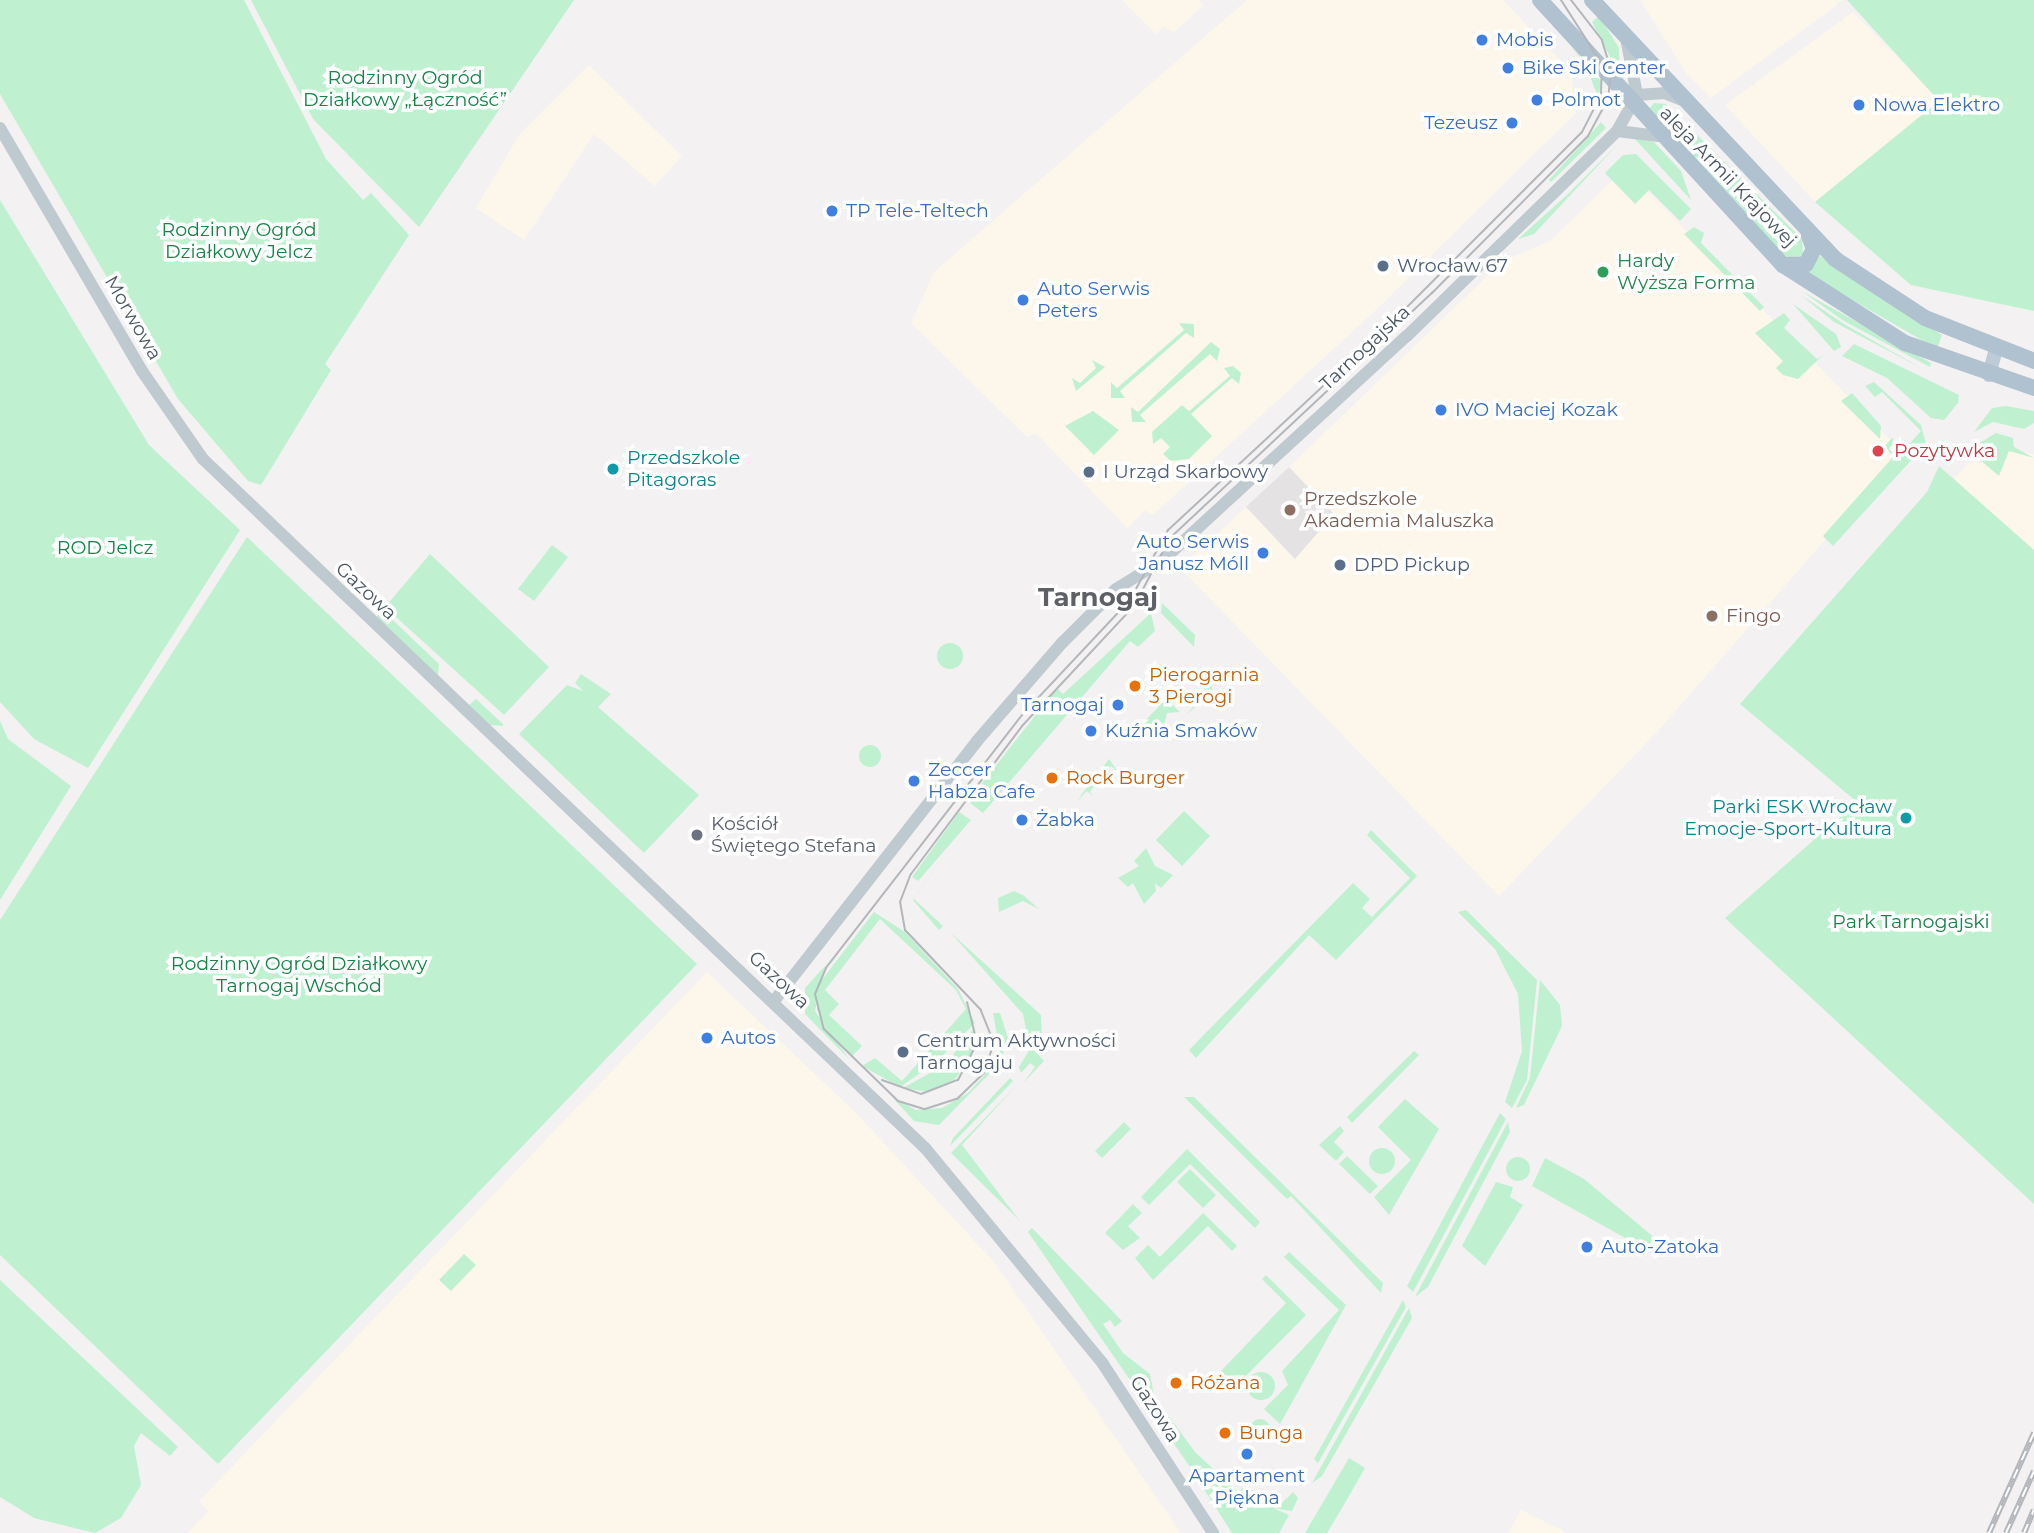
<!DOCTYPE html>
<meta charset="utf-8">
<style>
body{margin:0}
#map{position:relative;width:2034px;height:1533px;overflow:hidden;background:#f3f1f1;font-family:Montserrat,sans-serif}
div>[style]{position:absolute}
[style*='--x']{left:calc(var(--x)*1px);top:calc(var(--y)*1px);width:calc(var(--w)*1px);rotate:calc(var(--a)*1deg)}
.commercial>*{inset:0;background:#fdf7eb}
.education>*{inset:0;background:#e4e2e3}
.green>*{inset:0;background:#bff1d0}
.round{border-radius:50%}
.tertiary>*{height:12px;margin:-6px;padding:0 6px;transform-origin:6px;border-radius:6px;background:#bec9d0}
.secondary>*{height:14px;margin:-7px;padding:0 7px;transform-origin:7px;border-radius:7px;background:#becad5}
.primary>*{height:16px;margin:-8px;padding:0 8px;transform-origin:8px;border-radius:8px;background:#b0c1d0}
.tram>*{height:2px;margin:-1px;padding:0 1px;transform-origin:1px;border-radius:1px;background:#b3b6bb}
.rail>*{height:6px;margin-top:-3px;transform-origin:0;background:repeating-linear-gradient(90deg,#fff 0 10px,#b3b6bb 0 20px);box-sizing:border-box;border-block:2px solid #b3b6bb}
.dots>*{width:19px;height:19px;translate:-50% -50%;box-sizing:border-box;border:4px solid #fff;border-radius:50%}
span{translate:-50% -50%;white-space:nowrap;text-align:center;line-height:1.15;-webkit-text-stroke:7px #fff;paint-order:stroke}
.shop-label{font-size:19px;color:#366cbe}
.left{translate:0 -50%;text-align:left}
.right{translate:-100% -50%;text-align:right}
.park-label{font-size:19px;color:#158447}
.street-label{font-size:19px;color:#48555f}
.leisure-label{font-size:19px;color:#27864d}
.service-label{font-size:19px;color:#4e5e75}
.health-label{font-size:19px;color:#be3a42}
.culture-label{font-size:19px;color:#0d838f}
.education-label{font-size:19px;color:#785e54}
.food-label{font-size:19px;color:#c56008}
.worship-label{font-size:19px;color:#5b616d}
.district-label{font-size:26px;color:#5d6166;font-weight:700}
</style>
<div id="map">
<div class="commercial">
<i style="clip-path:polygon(1122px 0,1199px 0,1203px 6px,1174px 32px,1164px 27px,1156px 34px)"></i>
<i style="clip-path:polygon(1247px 0,1503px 0,1571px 72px,1576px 113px,1378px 308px,1152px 516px,1145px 510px,1127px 528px,1036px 433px,1027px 437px,911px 323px,934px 272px)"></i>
<i style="clip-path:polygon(1640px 0,1841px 0,1842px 1px,1711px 98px,1687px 74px)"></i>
<i style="clip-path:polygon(1853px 12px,1940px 101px,1815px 202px,1725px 105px)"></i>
<i style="clip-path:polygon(589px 65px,682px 156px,655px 186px,594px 134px,524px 240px,476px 208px,519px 135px)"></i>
<i style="clip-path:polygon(1625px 168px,1902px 452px,1657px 732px,1499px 896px,1180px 568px,1246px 507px,1294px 558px,1334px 514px,1289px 467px,1503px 261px,1550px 241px)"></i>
<i style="clip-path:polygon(1984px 446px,2034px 454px,2034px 550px,1954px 479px)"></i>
<i style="clip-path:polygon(707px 972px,856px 1113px,994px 1262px,1181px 1533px,188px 1533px,208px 1511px,199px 1501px)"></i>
<i style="clip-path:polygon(1521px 1510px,1567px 1533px,1508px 1533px)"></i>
</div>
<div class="education">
<i style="clip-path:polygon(1289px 467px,1334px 514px,1295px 559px,1246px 507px)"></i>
</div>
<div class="green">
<i style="clip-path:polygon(0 0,244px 0,326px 159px,363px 200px,371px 193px,409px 235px,325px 364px,331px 370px,261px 485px,248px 481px,178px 399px,0 94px)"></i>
<i style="clip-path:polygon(251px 0,574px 0,419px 227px,313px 119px)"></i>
<i style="clip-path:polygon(1847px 0,2034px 0,2034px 311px,1911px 285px,1815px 202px,1939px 101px)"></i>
<i style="clip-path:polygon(1599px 16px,1619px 48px,1620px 76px,1592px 22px)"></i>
<i style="clip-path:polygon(1570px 45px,1602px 82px,1598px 97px,1586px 66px)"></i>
<i style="clip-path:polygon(1654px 103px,1666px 104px,1802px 239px,1803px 255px,1788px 258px,1778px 249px,1650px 108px)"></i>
<i style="clip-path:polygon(1601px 122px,1606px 128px,1551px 182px,1549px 180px)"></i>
<i style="clip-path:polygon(1634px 138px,1654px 142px,1681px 171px,1691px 200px)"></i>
<i style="clip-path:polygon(1619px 143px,1534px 234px,1518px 239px,1569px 193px)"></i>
<i style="clip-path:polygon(1636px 154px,1691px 209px,1680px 221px,1649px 190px,1635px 204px,1605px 173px,1623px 155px)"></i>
<i style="clip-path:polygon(0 200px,149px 445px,240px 530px,88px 768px,34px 739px,0 702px)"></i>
<i style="clip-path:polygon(1694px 227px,1704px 233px,1701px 243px,1764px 307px,1760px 311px,1684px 234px)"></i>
<i style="clip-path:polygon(1820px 256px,1942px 335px,1937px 349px,1806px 273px)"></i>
<i style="clip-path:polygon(1803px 292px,1931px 363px,1930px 367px,1844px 321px)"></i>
<i style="clip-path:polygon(1801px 295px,1844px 324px,1921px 368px,1834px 322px)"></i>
<i style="clip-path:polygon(1793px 304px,1836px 334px,1841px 347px,1834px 351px)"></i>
<i style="clip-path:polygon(1784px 313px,1790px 320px,1784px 328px,1817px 359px,1824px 354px,1798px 379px,1783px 375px,1776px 368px,1783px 361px,1755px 333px)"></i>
<i style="clip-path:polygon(1179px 323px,1194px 324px,1194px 338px,1186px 333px,1120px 391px,1125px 398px,1111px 398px,1111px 382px,1117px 388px,1184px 330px)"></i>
<i style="clip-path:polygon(1211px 342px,1220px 349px,1217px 361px,1210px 354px,1140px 415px,1146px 422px,1132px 422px,1131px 407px,1138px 412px)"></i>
<i style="clip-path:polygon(1854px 344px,1959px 395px,1958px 403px,1944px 420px,1931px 418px,1887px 378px,1842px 356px)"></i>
<i style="clip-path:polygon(1092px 360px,1105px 367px,1076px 391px,1072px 378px,1080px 383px,1096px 368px)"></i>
<i style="clip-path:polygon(1233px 366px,1241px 373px,1239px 384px,1232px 378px,1191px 414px,1212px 436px,1189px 459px,1171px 461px,1163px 454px,1170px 447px,1161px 438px,1153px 444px,1152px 432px,1182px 405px,1189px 411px,1230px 376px,1224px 368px)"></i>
<i style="clip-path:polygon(1874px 382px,1921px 425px,1926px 444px,1833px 546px,1823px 536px,1893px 457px,1885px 446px,1892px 438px,1904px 450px,1921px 431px,1882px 392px,1875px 397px,1865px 386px)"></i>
<i style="clip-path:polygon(1852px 393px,1881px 426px,1880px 439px,1841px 401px)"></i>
<i style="clip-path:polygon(2006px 406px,2034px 411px,2034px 423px,2024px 429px,1993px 422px,1974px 432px,1992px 408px)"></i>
<i style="clip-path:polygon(1093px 411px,1119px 430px,1094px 455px,1065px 426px)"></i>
<i style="clip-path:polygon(1996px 433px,2013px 438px,2014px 447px,2034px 458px,2009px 451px,1999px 476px,1968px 450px)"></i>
<i style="clip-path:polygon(1939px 466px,2034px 550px,2034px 1204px,1725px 918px,1857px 802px,1740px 704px,1927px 492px)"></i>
<i style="clip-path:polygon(247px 537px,697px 964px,218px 1464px,0 1255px,0 920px)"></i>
<i style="clip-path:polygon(552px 545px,568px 557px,534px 601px,518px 589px)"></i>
<i style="clip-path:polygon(430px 554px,549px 667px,504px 715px,385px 607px)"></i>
<i style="clip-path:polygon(1162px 603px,1195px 635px,1194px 647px,1161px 613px)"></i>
<i style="clip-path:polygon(379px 607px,439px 664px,438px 676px,377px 617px)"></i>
<i style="clip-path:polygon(1151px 613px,1155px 631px,1138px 647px,1130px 641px,983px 813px,968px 801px,1057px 688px,1063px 694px)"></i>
<i class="round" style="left:937px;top:643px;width:26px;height:26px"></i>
<i style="clip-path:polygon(1206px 668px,1213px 691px,1185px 716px,1206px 693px,1195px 679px)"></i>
<i style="clip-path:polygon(581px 674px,611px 694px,598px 707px,699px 795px,644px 853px,519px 734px,567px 685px,583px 691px,575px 683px)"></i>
<i style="clip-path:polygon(476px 699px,503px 724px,503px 726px,490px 725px,469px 705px)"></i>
<i style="clip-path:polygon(1166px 699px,1180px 712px,1167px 713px,1164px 725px,1158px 719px,1151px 735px,1141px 725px)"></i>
<i style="clip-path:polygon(0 721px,8px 739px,71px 786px,0 900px)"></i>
<i class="round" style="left:859px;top:745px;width:22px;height:22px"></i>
<i style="clip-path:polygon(1109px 759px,1118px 772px,1111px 766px,1103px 774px,1107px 782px,1101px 776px,1090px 792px,1093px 796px,1087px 791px,1076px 802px)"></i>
<i style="clip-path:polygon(1184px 811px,1210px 836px,1182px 866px,1156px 840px)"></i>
<i style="clip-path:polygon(959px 812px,971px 820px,918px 881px,912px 877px)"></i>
<i style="clip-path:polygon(1371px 830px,1417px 876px,1336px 960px,1309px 935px,1196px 1058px,1189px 1050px,1353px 883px,1370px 899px,1362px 908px,1372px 917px,1410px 878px,1367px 835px)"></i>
<i style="clip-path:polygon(1146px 848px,1155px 866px,1173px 875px,1161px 888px,1155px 883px,1156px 891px,1144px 904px,1133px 883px,1128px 887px,1118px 878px,1139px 866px,1134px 861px)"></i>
<i style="clip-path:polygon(950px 849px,914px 899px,943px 926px,939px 930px,913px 900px)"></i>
<i style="clip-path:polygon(1014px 891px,1023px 895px,1039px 909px,1023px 901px,999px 912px,998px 898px)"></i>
<i style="clip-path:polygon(1466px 910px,1537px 980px,1527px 1080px,1512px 1108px,1505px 1102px,1522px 1051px,1518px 994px,1495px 949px,1458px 912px)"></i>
<i style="clip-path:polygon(874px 912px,905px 932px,958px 989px,975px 1023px,935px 1063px,900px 1087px,862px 1066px,875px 1058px,902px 1081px,966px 1009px,956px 990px,880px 919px,825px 990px,839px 1004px,829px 1015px,862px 1046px,852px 1056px,830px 1035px,817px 1010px,818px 985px)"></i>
<i style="clip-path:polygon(951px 933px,1041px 1015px,1042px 1043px,1035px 1051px,1044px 1061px,1023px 1083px,1035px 1067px,1030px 1063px,1021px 1073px,1019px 1067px,1030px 1049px,1023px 1014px)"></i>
<i style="clip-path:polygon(825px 966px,815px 1011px,849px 1059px,805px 1014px,805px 988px)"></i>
<i style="clip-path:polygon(1540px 980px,1560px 1005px,1562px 1026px,1524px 1105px,1516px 1108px,1530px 1078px)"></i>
<i style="clip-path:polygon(993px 1013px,1000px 1013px,1008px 1038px,1005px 1049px,995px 1068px,939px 1125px,914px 1121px,892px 1097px,916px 1110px,942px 1108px,968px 1093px,1001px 1057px)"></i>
<i style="clip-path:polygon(975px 1027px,972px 1056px,953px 1082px,928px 1092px,903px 1088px,945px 1065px)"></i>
<i style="clip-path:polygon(1414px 1051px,1419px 1055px,1352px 1123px,1347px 1117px)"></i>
<i style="clip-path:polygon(1010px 1078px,1013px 1081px,950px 1146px,953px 1138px)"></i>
<i style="clip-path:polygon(1017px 1085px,962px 1145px,1020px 1221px,951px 1153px)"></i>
<i style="clip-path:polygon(1184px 1097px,1194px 1097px,1383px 1283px,1381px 1293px,1291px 1196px,1287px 1199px)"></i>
<i style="clip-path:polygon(1405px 1099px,1439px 1129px,1389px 1215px,1374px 1197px,1411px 1160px,1378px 1127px)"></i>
<i style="clip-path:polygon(1500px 1113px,1506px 1119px,1413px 1292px,1407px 1286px)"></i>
<i style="clip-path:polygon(1124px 1122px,1131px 1129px,1102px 1158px,1095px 1151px)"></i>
<i style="clip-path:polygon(1508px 1122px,1510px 1132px,1428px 1287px,1415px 1297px)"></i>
<i style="clip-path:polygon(1340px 1126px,1344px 1131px,1334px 1142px,1344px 1152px,1336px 1161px,1319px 1145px)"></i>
<i class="round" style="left:1369px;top:1148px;width:26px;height:26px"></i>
<i style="clip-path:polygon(1187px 1149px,1260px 1222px,1255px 1228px,1190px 1164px,1149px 1205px,1141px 1197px)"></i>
<i style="clip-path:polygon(1347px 1156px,1378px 1186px,1370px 1194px,1339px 1164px)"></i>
<i class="round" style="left:1506px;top:1157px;width:24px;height:24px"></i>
<i style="clip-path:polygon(1545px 1158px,1584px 1179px,1662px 1244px,1654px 1254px,1532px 1186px)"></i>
<i style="clip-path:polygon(1190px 1169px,1216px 1195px,1203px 1208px,1177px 1182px)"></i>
<i style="clip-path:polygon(1496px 1182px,1513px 1187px,1510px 1197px,1523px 1205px,1485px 1266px,1462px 1246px)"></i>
<i style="clip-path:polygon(1133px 1204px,1142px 1213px,1128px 1226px,1140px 1238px,1123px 1250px,1105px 1233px)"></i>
<i style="clip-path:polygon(1203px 1213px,1237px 1246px,1232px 1251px,1208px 1226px,1153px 1280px,1135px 1258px,1148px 1245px,1160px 1257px)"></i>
<i style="clip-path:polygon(1032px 1228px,1122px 1321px,1115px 1327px,1110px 1320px,1103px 1324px,1123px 1353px,1150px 1374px,1154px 1396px,1195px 1452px,1238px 1492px,1245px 1486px,1280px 1505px,1293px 1492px,1298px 1498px,1292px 1511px,1273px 1508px,1289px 1515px,1279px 1533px,1232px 1533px,1202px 1486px,1251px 1500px,1199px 1480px,1028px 1232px)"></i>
<i style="clip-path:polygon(1289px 1252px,1346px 1305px,1280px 1424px,1264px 1409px,1288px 1385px,1282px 1371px,1339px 1310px,1284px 1257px)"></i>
<i style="clip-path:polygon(464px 1254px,476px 1265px,451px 1291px,439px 1280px)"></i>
<i style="clip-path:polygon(1266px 1275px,1306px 1315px,1235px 1387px,1220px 1372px,1286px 1303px,1262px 1279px)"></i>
<i style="clip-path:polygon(0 1280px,178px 1447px,170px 1456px,141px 1433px,134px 1446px,141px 1485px,121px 1518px,95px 1533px,34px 1518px,0 1497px)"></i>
<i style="clip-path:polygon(1403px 1300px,1406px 1307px,1318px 1463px,1314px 1459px)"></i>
<i style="clip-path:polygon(1409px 1308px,1412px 1318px,1322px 1476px,1312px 1483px)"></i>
<i class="round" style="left:1247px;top:1372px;width:28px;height:28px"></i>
<i class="round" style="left:1250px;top:1419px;width:20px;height:20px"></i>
<i style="clip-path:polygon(1349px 1458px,1365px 1468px,1342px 1508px,1327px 1533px,1305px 1533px)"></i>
</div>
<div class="tertiary">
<i style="--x:1637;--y:95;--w:27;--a:-4"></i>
<i style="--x:1664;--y:93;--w:19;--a:21"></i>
<i style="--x:0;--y:128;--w:281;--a:59.7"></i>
<i style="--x:142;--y:371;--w:107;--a:55.3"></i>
<i style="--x:203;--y:459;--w:999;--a:43.66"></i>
<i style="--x:926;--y:1149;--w:278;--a:50.5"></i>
<i style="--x:1103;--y:1364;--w:202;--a:56.9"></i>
<i style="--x:1617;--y:131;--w:42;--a:6.8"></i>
<i style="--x:774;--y:1001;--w:330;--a:-52"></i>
<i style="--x:977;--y:741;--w:130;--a:-49.1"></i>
<i style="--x:1062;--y:643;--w:76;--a:-45"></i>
<i style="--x:1116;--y:589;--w:55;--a:-31.7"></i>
<i style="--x:1163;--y:560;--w:331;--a:-42.6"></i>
<i style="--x:1407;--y:336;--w:293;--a:-44.3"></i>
<i style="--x:1617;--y:131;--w:41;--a:-60.9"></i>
<i style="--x:1637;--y:95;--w:58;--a:-100.9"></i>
</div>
<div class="secondary">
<i style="--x:1989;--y:375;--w:27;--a:-75"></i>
</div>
<div class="primary">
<i style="--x:1540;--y:0;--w:360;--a:47.5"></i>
<i style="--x:1783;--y:265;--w:145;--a:32.6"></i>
<i style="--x:1905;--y:343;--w:137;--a:19.2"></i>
<i style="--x:1592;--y:0;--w:355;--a:46.8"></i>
<i style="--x:1835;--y:259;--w:108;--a:33.2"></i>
<i style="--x:1925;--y:318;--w:117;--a:21.5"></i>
<i style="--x:1783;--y:265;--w:23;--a:-2"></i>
<i style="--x:1806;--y:264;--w:17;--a:-62"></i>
<i style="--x:1814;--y:249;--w:14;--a:-111"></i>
</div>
<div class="tram">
<i style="--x:1561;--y:0;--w:76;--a:57.4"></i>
<i style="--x:1602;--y:64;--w:31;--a:92"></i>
<i style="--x:1601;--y:95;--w:42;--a:117.2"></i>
<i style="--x:1582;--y:132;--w:269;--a:135"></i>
<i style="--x:1392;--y:322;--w:306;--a:137.1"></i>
<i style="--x:1168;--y:530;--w:80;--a:118.5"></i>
<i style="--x:1130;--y:600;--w:158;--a:133.2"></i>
<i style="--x:1022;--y:715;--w:320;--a:127.8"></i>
<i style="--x:826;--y:968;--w:28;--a:113"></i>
<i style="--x:815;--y:994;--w:36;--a:76"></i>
<i style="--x:824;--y:1029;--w:103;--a:44.2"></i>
<i style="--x:898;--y:1101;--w:28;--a:17"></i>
<i style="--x:925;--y:1109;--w:35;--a:-18"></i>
<i style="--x:958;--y:1098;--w:36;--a:-44"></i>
<i style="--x:984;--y:1073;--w:32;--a:-72"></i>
<i style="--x:994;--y:1043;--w:35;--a:-112"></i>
<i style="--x:981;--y:1010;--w:110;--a:-133.5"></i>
<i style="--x:905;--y:930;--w:28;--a:-100"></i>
<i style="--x:900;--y:902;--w:30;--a:-69"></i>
<i style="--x:911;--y:874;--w:185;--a:-53.1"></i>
<i style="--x:1022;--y:726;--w:164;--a:-47"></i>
<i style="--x:1134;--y:606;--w:77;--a:-62.1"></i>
<i style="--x:1170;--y:538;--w:359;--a:-43.1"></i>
<i style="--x:1432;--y:293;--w:221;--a:-45.2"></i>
<i style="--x:1588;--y:136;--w:42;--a:-61.6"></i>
<i style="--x:1608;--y:99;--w:29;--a:-84"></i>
<i style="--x:1611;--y:70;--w:31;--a:-107"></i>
<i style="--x:1602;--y:40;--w:51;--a:-127.8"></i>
<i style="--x:882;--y:1080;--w:41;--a:19.7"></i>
<i style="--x:921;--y:1094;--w:40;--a:-21"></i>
<i style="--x:958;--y:1080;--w:42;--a:-62.8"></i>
<i style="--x:977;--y:1043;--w:42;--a:-103.7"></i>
</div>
<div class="rail">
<i style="--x:1989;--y:1533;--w:110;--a:-65.8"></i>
<i style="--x:2006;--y:1533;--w:68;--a:-65.7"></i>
<i style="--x:2024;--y:1533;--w:25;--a:-67"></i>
</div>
<div class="dots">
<i style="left:1482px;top:40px;background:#3f7fe0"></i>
<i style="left:1508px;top:68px;background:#3f7fe0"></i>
<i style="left:1537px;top:100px;background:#3f7fe0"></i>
<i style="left:1859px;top:105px;background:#3f7fe0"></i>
<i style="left:1512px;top:123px;background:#3f7fe0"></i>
<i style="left:832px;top:211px;background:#3f7fe0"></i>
<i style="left:1383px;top:266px;background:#5c6f8a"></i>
<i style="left:1603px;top:272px;background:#2e9e5b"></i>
<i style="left:1023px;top:300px;background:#3f7fe0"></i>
<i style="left:1441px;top:410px;background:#3f7fe0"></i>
<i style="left:1878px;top:451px;background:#e0444e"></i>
<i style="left:613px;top:469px;background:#0f9aa8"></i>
<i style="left:1089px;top:472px;background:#5c6f8a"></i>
<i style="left:1290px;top:510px;background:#8d6e63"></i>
<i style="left:1263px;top:553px;background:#3f7fe0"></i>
<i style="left:1340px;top:565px;background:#5c6f8a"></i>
<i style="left:1712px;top:616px;background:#8d6e63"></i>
<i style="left:1135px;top:686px;background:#e8710a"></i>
<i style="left:1118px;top:705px;background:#3f7fe0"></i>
<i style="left:1091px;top:731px;background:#3f7fe0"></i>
<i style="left:1052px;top:778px;background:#e8710a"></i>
<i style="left:914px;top:781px;background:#3f7fe0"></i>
<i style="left:1906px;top:818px;background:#0f9aa8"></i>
<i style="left:1022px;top:820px;background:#3f7fe0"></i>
<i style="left:697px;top:835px;background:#6b7280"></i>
<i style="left:707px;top:1038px;background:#3f7fe0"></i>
<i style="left:903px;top:1052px;background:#5c6f8a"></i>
<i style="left:1587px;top:1247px;background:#3f7fe0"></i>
<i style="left:1176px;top:1383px;background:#e8710a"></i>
<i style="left:1225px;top:1433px;background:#e8710a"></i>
<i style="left:1247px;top:1454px;background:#3f7fe0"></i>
</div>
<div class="shop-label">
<span class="left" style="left:1496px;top:40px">Mobis</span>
<span class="left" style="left:1522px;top:68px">Bike Ski Center</span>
<span class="left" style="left:1551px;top:100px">Polmot</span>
<span class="left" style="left:1873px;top:105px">Nowa Elektro</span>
<span class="right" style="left:1498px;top:123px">Tezeusz</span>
<span class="left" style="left:846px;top:211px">TP Tele-Teltech</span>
<span class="left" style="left:1037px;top:300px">Auto Serwis<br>Peters</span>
<span class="left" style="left:1455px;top:410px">IVO Maciej Kozak</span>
<span class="right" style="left:1249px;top:553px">Auto Serwis<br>Janusz Móll</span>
<span class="right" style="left:1104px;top:705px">Tarnogaj</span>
<span class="left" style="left:1105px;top:731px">Kuźnia Smaków</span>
<span class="left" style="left:928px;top:781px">Zeccer<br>Habza Cafe</span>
<span class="left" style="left:1036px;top:820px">Żabka</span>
<span class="left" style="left:721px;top:1038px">Autos</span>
<span class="left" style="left:1601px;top:1247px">Auto-Zatoka</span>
<span style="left:1247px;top:1487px">Apartament<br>Piękna</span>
</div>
<div class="park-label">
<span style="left:405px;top:89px">Rodzinny Ogród<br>Działkowy „Łączność”</span>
<span style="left:239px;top:241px">Rodzinny Ogród<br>Działkowy Jelcz</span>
<span style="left:105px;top:548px">ROD Jelcz</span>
<span style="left:1911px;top:922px">Park Tarnogajski</span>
<span style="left:299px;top:975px">Rodzinny Ogród Działkowy<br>Tarnogaj Wschód</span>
</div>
<div class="street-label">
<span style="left:1728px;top:177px;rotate:46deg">aleja Armii Krajowej</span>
<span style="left:133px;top:318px;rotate:60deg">Morwowa</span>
<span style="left:1365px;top:348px;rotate:-43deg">Tarnogajska</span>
<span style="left:366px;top:591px;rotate:43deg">Gazowa</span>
<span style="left:779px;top:980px;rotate:43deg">Gazowa</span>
<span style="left:1155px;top:1409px;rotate:57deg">Gazowa</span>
</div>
<div class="leisure-label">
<span class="left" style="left:1617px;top:272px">Hardy<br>Wyższa Forma</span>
</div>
<div class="service-label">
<span class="left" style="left:1397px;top:266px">Wrocław 67</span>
<span class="left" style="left:1103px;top:472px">I Urząd Skarbowy</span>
<span class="left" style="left:1354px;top:565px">DPD Pickup</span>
<span class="left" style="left:917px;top:1052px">Centrum Aktywności<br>Tarnogaju</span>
</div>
<div class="health-label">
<span class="left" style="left:1894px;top:451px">Pozytywka</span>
</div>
<div class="culture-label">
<span class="left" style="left:627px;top:469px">Przedszkole<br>Pitagoras</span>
<span class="right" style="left:1892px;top:818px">Parki ESK Wrocław<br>Emocje-Sport-Kultura</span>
</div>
<div class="education-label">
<span class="left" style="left:1304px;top:510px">Przedszkole<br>Akademia Maluszka</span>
<span class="left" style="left:1726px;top:616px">Fingo</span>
</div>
<div class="food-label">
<span class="left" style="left:1149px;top:686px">Pierogarnia<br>3 Pierogi</span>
<span class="left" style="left:1066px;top:778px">Rock Burger</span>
<span class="left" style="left:1190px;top:1383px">Różana</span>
<span class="left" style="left:1239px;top:1433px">Bunga</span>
</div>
<div class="worship-label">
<span class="left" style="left:711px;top:835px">Kościół<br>Świętego Stefana</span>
</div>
<div class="district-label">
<span style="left:1098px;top:598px">Tarnogaj</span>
</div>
</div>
